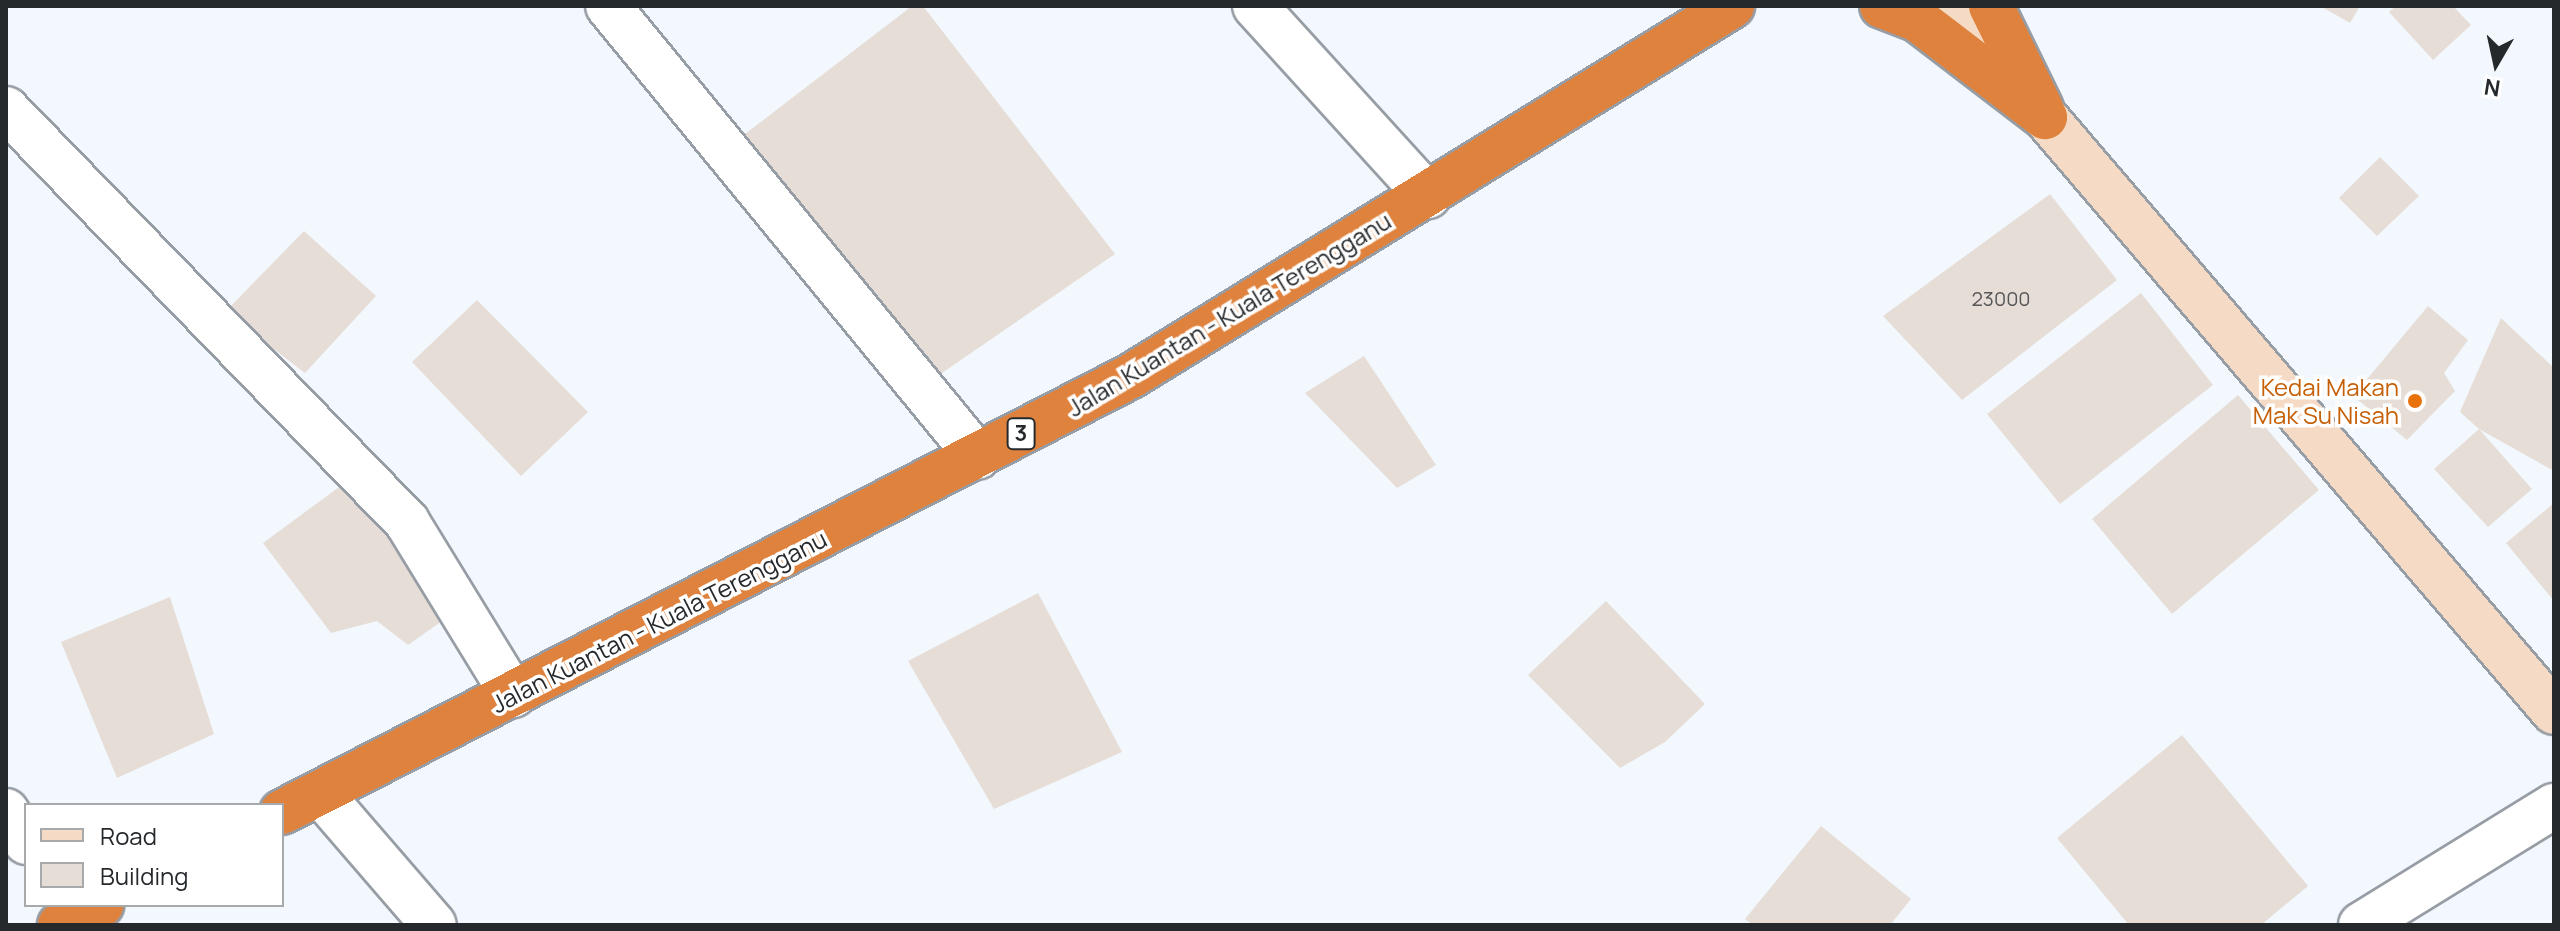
<!DOCTYPE html>
<style>
body{margin:0}
#map{position:relative;width:2560px;height:931px;overflow:hidden;background:#f2f8fe;font-family:Manrope,sans-serif}
div>[style]{position:absolute}
[style*='--x']{left:calc(var(--x)*1px);top:calc(var(--y)*1px);width:calc(var(--w)*1px);rotate:calc(var(--a)*1deg)}
.building>*{inset:0;background:#e6ddd7}
.roads{filter:drop-shadow(2px 0 #979da4) drop-shadow(-2px 0 #979da4) drop-shadow(0 2px #979da4) drop-shadow(0 -2px #979da4)}
.street>*{height:44px;margin:-22px;padding:0 22px;transform-origin:22px;border-radius:22px;background:#fff}
.secondary>*{height:44px;margin:-22px;padding:0 22px;transform-origin:22px;border-radius:22px;background:#f5dac5}
.highway>*{height:44px;margin:-22px;padding:0 22px;transform-origin:22px;border-radius:22px;background:#df823e}
.dots>*{width:22px;height:22px;translate:-50% -50%;box-sizing:border-box;border:4px solid #fff;border-radius:50%}
span{translate:-50% -50%;white-space:nowrap;text-align:center;line-height:1.15;-webkit-text-stroke:7px #fff;paint-order:stroke}
.number-label{font-size:20px;color:#565657}
.number-label span{-webkit-text-stroke-width:0}
.shield-label span{padding:2px 6px;background:#fff;border:2px solid;border-radius:6px;-webkit-text-stroke-width:0}
.shield-label{font-size:22px;color:#26292c;font-weight:700}
.street-label{font-size:24px;color:#26292c}
.food-label{font-size:24px;color:#c56008}
.right{translate:-100% -50%;text-align:right}
.frame{position:absolute;inset:0;border:8px solid #26292c;pointer-events:none}
.legend{position:absolute;left:24px;top:803px;width:260px;height:104px;box-sizing:border-box;background:#fff;border:2px solid #a8a9ab;margin:0;padding:10px 14px;list-style:none;font-size:24px;color:#26292c}
.legend li{display:flex;align-items:center;gap:16px;height:40px}
.legend b{width:40px;border:2px solid #a8a9ab}
.north{position:absolute;left:2456px;top:24px;width:80px;height:80px;-webkit-text-stroke:6px #fff;paint-order:stroke;rotate:189deg;font-size:22px;font-weight:700;line-height:32px;text-align:center;color:#26292c}
.north::after{content:'';display:block;margin:auto;width:28px;height:36px;background:#26292c;clip-path:polygon(50% 0,100% 100%,50% 72%,0 100%)}
</style>
<div id="map">
<div class="building">
<i style="clip-path:polygon(912px 6px,923px 6px,1115px 254px,939px 375px,741px 137px)"></i>
<i style="clip-path:polygon(2320px 6px,2360px 6px,2350px 23px)"></i>
<i style="clip-path:polygon(2396px 6px,2453px 6px,2471px 25px,2433px 60px,2389px 12px)"></i>
<i style="clip-path:polygon(2380px 157px,2419px 196px,2377px 236px,2339px 198px)"></i>
<i style="clip-path:polygon(2050px 194px,2117px 280px,1962px 400px,1883px 316px)"></i>
<i style="clip-path:polygon(304px 231px,376px 296px,305px 373px,225px 312px)"></i>
<i style="clip-path:polygon(2141px 293px,2213px 385px,2060px 504px,1987px 414px)"></i>
<i style="clip-path:polygon(477px 300px,588px 412px,521px 476px,412px 362px)"></i>
<i style="clip-path:polygon(2428px 306px,2468px 340px,2444px 373px,2455px 391px,2407px 440px,2353px 396px)"></i>
<i style="clip-path:polygon(2501px 318px,2554px 368px,2554px 471px,2479px 429px,2532px 489px,2488px 527px,2434px 469px,2479px 429px,2460px 412px)"></i>
<i style="clip-path:polygon(1364px 356px,1436px 465px,1397px 488px,1305px 393px)"></i>
<i style="clip-path:polygon(2238px 395px,2319px 490px,2172px 614px,2092px 519px)"></i>
<i style="clip-path:polygon(350px 479px,449px 616px,408px 645px,377px 621px,331px 633px,263px 543px)"></i>
<i style="clip-path:polygon(2554px 503px,2554px 601px,2506px 543px)"></i>
<i style="clip-path:polygon(1038px 593px,1122px 752px,994px 809px,908px 661px)"></i>
<i style="clip-path:polygon(170px 597px,214px 734px,117px 778px,61px 642px)"></i>
<i style="clip-path:polygon(1606px 601px,1705px 704px,1665px 742px,1620px 768px,1528px 675px)"></i>
<i style="clip-path:polygon(2182px 735px,2308px 886px,2261px 925px,2129px 925px,2057px 838px)"></i>
<i style="clip-path:polygon(1821px 826px,1911px 899px,1890px 925px,1753px 925px,1745px 919px)"></i>
</div>
<div class="roads">
<div class="street">
<i style="--x:608;--y:6;--w:583;--a:50.63"></i>
<i style="--x:1255;--y:6;--w:257;--a:47.7"></i>
<i style="--x:6;--y:109;--w:576;--a:45.84"></i>
<i style="--x:407;--y:522;--w:203;--a:58.5"></i>
<i style="--x:320;--y:793;--w:174;--a:49.2"></i>
<i style="--x:6;--y:811;--w:37;--a:57"></i>
<i style="--x:2361;--y:925;--w:227;--a:-31.7"></i>
</div>
<div class="secondary">
<i style="--x:1941;--y:6;--w:152;--a:46.9"></i>
<i style="--x:2045;--y:117;--w:783;--a:49.45"></i>
</div>
<div class="highway">
<i style="--x:1882;--y:6;--w:39;--a:21"></i>
<i style="--x:1918;--y:20;--w:160;--a:37.4"></i>
<i style="--x:1991;--y:6;--w:114;--a:63.9"></i>
<i style="--x:282;--y:812;--w:954;--a:-27.18"></i>
<i style="--x:1131;--y:376;--w:706;--a:-31.62"></i>
<i style="--x:60;--y:925;--w:46;--a:-26"></i>
</div>
</div>
<div class="dots">
<i style="left:2415px;top:401px;background:#e8710a"></i>
</div>
<div class="number-label">
<span style="left:2001px;top:298px">23000</span>
</div>
<div class="shield-label">
<span style="left:1021px;top:434px">3</span>
</div>
<div class="street-label">
<span style="left:1229px;top:314px;rotate:-31deg">Jalan Kuantan - Kuala Terengganu</span>
<span style="left:659px;top:621px;rotate:-27deg">Jalan Kuantan - Kuala Terengganu</span>
</div>
<div class="food-label">
<span class="right" style="left:2399px;top:401px">Kedai Makan<br>Mak Su Nisah</span>
</div>
<div class="frame"></div>
<ul class="legend">
<li><b style="height:10px;background:#f5dac5"></b>Road</li>
<li><b style="height:22px;background:#e6ddd7"></b>Building</li>
</ul>
<div class="north">N</div>
</div>
